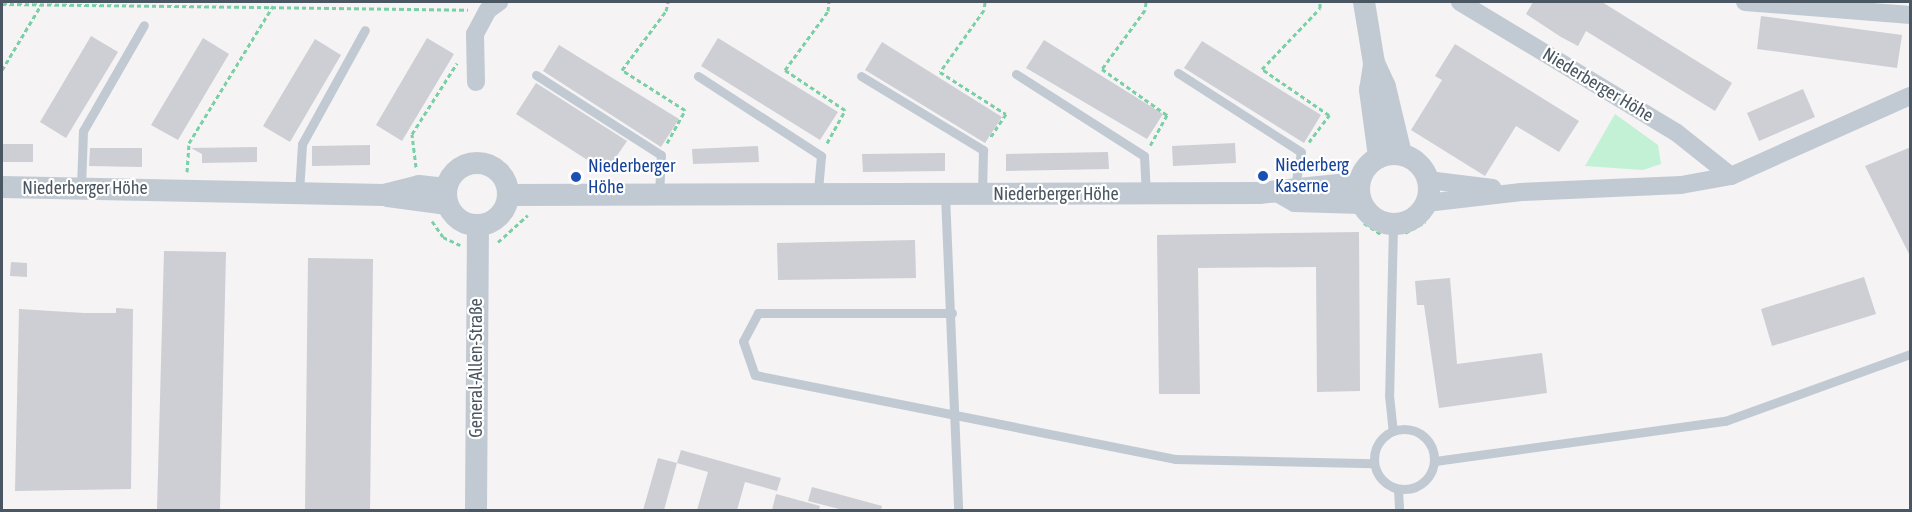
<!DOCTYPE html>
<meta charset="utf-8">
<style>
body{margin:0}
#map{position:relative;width:1912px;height:512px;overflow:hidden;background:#f5f3f3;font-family:"Asap Condensed",sans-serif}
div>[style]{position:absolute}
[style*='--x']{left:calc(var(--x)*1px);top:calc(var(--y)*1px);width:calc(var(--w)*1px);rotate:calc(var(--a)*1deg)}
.green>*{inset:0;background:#c3f1d5}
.building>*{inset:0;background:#cdcfd5}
.path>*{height:3px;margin-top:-1.5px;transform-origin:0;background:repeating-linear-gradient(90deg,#7ad0a6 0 4.5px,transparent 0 7.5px)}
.service>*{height:9px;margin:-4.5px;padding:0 4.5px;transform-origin:4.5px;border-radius:4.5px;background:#c1cad2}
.service>.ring{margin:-4.5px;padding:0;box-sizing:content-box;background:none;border:9px solid #c1cad2;border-radius:50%}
.minor>*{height:18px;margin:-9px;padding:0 9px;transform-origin:9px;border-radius:9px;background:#c1cad2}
.tertiary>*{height:22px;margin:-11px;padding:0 11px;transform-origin:11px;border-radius:11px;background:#c1cad2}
.tertiary>.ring{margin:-11px;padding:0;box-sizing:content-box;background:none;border:22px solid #c1cad2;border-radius:50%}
.dots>*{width:16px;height:16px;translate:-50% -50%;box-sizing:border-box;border:3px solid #fff;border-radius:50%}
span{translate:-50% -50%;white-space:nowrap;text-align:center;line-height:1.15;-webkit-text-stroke:4.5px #fff;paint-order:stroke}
.street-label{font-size:18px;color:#4a5661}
.transit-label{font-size:18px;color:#164399}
.left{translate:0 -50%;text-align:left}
.frame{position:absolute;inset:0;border:3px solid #4a5661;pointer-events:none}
</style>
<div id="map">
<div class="green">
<i style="clip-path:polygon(1615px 114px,1658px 145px,1661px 164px,1643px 170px,1585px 166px)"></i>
</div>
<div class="building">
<i style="clip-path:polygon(1533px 2px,1602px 2px,1732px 83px,1715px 111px,1586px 31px,1578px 46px,1561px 37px,1526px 14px)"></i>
<i style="clip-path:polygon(1761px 16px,1902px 35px,1897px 68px,1757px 49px)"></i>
<i style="clip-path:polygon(91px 36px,118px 52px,66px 138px,40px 122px)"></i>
<i style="clip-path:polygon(203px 38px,229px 54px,178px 140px,151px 125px)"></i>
<i style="clip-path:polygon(427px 38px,454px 54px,402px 141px,376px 125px)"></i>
<i style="clip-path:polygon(718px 38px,838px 112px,820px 140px,701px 66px)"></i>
<i style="clip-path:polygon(315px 39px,341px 55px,290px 142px,263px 126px)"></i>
<i style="clip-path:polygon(1044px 40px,1163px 114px,1147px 139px,1026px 68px)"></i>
<i style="clip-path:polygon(1202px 41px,1321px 115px,1304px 143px,1184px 68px)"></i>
<i style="clip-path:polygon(882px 42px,1002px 117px,985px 143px,865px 70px)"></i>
<i style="clip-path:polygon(1455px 44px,1579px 121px,1559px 152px,1516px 126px,1485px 176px,1411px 130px,1442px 80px,1435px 76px)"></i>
<i style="clip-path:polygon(559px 45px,679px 119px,661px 147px,543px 71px)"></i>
<i style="clip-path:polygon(536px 83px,627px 141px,606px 172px,516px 114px)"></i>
<i style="clip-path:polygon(1803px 89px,1815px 117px,1759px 141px,1747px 113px)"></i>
<i style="clip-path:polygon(1235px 143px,1236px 163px,1173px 166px,1172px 146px)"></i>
<i style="clip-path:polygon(2px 144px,33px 144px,33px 162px,2px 162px)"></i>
<i style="clip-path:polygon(370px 145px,370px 165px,312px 166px,312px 146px)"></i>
<i style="clip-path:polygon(758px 146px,759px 162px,693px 164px,692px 149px)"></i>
<i style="clip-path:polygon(257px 147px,257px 162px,202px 163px,202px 154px,191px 148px)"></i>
<i style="clip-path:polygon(1911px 147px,1911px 258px,1865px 166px)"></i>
<i style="clip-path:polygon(90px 148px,142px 148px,142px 167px,89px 166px)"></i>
<i style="clip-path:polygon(1108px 152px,1109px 169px,1006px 171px,1006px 154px)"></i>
<i style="clip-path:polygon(945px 153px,945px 171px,863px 172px,862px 154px)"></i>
<i style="clip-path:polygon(1359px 232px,1360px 391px,1317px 392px,1316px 267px,1198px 268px,1200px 394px,1159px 394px,1157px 235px)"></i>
<i style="clip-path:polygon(915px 240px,916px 278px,778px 280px,777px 243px)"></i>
<i style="clip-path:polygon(164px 251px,226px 252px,220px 510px,157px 510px)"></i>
<i style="clip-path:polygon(308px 258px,373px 259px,370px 510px,305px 510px)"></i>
<i style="clip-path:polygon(11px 262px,27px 263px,27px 277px,10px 276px)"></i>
<i style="clip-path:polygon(1864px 277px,1876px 314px,1772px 346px,1761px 309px)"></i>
<i style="clip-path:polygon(1450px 278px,1457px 364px,1542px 353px,1547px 393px,1439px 408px,1424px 305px,1417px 305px,1415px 281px)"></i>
<i style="clip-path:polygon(116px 308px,133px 309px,131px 489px,15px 491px,19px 309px,84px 313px,116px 313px)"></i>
<i style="clip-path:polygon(681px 450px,781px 478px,777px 491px,745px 482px,737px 510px,697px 510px,708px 472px,677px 463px)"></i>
<i style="clip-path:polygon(658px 458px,677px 463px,664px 510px,643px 510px)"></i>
<i style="clip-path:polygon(812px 487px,882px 506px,881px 510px,843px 510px,808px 501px)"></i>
<i style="clip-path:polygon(776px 494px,820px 506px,819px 510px,772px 510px)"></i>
</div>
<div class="path">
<i style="--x:985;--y:2;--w:8;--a:97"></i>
<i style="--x:984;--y:10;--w:76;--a:125.4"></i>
<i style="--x:940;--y:72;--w:78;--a:32.5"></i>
<i style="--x:1006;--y:114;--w:29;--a:124"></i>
<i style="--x:1146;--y:2;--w:8;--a:97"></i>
<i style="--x:1145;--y:10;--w:73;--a:126.1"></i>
<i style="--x:1102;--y:69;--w:80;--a:35.3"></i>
<i style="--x:1167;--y:115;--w:35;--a:119"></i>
<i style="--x:2;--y:4;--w:466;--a:0.7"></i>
<i style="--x:2;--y:70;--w:76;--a:-59"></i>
<i style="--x:1309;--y:142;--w:34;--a:-53"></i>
<i style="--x:1329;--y:115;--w:81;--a:-145.5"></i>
<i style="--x:1262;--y:69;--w:84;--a:-46.4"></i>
<i style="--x:1320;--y:8;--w:6;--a:-90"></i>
<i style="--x:667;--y:143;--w:38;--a:-61"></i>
<i style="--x:685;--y:110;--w:75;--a:-147.6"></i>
<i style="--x:622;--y:70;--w:74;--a:-53.3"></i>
<i style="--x:666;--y:11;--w:9;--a:-77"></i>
<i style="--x:827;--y:143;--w:38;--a:-61"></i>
<i style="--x:845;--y:110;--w:72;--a:-146.3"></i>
<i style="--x:785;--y:70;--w:73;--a:-53.9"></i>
<i style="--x:828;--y:11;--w:9;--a:-84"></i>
<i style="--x:416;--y:167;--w:33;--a:-97"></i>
<i style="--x:412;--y:134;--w:84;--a:-57.6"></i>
<i style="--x:187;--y:172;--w:29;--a:-86"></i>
<i style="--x:189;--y:143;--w:161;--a:-58.5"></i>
<i style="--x:432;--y:221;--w:19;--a:55"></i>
<i style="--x:443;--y:237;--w:19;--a:25"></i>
<i style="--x:1364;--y:223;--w:20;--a:33"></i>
<i style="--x:1405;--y:233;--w:23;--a:-29"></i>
<i style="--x:498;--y:242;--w:40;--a:-42"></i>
</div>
<div class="service">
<i style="--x:1178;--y:73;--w:146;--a:32.7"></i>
<i style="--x:1301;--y:152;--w:35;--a:100"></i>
<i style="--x:1016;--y:74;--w:152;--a:32.6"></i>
<i style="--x:1144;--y:156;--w:37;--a:87"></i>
<i style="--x:536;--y:75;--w:148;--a:32.6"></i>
<i style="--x:661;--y:155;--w:40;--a:92.9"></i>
<i style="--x:698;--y:76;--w:147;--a:33"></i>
<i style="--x:821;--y:156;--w:38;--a:95"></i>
<i style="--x:861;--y:76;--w:143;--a:31.2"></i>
<i style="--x:983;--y:150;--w:44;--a:91.3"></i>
<i style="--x:81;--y:188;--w:57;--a:-88"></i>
<i style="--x:83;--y:131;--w:122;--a:-60.1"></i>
<i style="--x:299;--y:192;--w:48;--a:-86.4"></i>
<i style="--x:302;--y:144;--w:130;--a:-61.1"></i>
<i style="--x:945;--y:195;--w:315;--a:87.6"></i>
<i style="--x:1393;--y:225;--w:170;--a:91.3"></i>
<i style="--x:1389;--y:395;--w:36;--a:84"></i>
<i style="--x:952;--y:313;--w:194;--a:180"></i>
<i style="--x:758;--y:313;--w:32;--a:118"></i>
<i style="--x:743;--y:341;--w:36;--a:71"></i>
<i style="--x:755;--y:375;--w:428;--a:11.3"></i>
<i style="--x:1175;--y:459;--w:199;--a:1.2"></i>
<i class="ring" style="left:1374px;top:429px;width:51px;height:51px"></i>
<i style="--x:1435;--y:461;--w:293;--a:-7.9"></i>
<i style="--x:1725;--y:421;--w:197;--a:-19.9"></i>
<i style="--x:1398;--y:489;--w:21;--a:87"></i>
</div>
<div class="minor">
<i style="--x:1460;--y:2;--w:253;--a:31.1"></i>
<i style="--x:1677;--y:133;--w:69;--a:38.5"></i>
<i style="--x:1745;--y:2;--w:166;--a:4.5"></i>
<i style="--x:476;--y:82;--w:48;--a:-91.2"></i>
<i style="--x:475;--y:34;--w:27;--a:-62"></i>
<i style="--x:488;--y:10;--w:14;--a:-36"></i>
<i style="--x:1428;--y:180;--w:65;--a:7"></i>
<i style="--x:1426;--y:203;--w:96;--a:-6.6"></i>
<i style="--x:1521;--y:192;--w:160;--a:-2.5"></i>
<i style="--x:1681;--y:185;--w:51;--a:-10.2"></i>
<i style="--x:1731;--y:176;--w:196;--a:-24.1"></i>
</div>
<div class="tertiary">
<i style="--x:1364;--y:2;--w:62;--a:80.7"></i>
<i style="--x:1374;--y:63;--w:26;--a:65"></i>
<i style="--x:1385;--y:87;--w:69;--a:76.6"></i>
<i style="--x:1374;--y:65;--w:25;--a:99"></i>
<i style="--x:1370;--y:90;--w:68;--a:82.3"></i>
<i class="ring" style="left:1359px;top:154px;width:48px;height:48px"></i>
<i class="ring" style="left:446px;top:163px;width:40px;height:40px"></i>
<i style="--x:2;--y:187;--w:382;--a:1.2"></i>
<i style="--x:384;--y:195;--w:36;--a:-14"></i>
<i style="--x:419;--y:186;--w:27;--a:6"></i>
<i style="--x:1281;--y:193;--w:16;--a:30"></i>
<i style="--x:1295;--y:201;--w:66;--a:1.7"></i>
<i style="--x:508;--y:195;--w:751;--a:-0.15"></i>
<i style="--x:1259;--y:193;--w:100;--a:-5.7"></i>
<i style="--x:388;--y:196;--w:60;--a:7.7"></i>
<i style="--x:476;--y:510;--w:285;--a:-89.6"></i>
</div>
<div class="dots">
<i style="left:1263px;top:176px;background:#1a4fb4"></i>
<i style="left:576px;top:177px;background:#1a4fb4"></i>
</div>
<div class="street-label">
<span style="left:1598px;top:85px;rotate:31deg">Niederberger Höhe</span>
<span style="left:85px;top:188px">Niederberger Höhe</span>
<span style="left:1056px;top:194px">Niederberger Höhe</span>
<span style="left:476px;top:368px;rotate:-90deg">General-Allen-Straße</span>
</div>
<div class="transit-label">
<span class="left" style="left:1275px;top:176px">Niederberg<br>Kaserne</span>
<span class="left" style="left:588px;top:177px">Niederberger<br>Höhe</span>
</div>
<div class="frame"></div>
</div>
